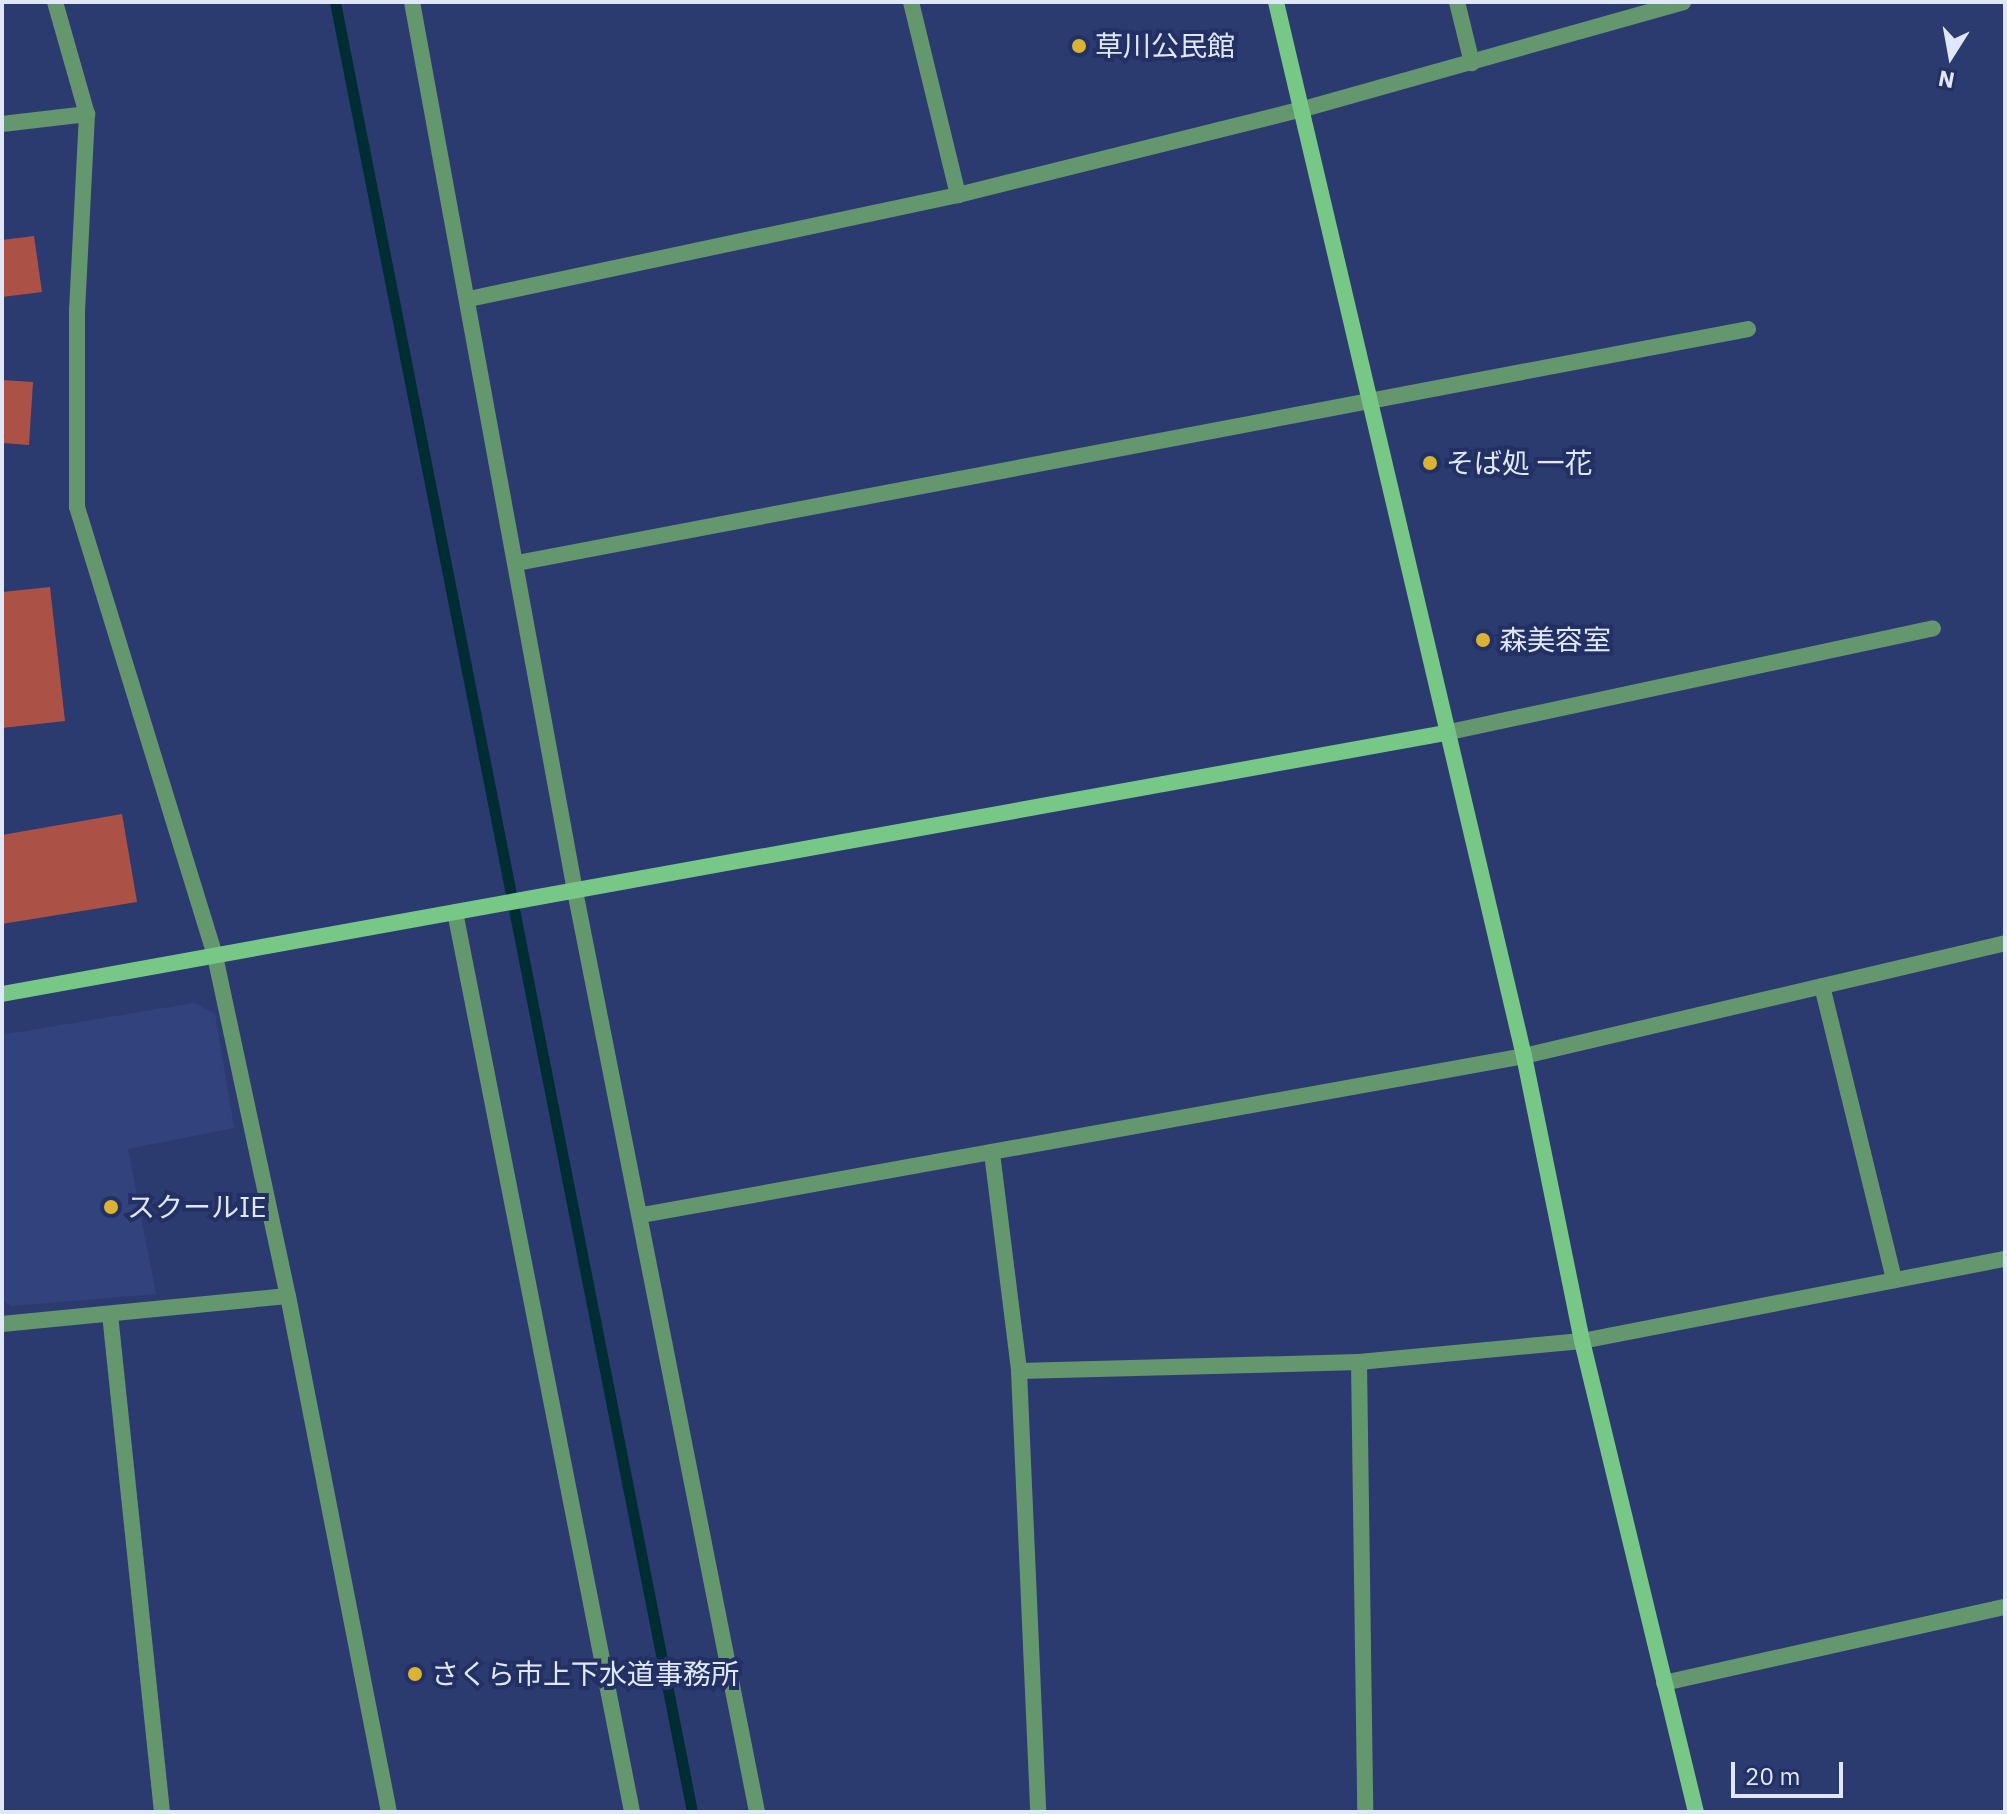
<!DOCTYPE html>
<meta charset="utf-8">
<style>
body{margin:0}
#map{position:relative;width:2007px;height:1814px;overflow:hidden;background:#2c3b6f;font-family:"IBM Plex Sans","Noto Sans JP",sans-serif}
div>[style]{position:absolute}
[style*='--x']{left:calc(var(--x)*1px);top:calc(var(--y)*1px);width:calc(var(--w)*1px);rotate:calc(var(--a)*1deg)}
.built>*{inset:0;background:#31427d}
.stream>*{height:11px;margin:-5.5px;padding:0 5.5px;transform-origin:5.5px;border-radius:5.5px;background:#002d34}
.building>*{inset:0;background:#ab5145}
.street>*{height:16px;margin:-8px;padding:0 8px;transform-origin:8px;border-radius:8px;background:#65976e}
.secondary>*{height:16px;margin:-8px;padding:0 8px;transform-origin:8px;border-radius:8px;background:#77c887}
.dots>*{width:22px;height:22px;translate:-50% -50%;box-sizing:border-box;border:4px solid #223063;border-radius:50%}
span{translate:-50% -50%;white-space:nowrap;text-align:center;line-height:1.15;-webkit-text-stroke:8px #223063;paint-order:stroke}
.poi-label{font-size:28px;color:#e0e7fa}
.left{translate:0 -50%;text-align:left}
.frame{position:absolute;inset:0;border:4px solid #e0e7fa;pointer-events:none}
.north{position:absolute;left:1911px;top:16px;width:80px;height:80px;-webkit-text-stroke:6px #223063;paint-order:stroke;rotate:191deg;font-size:22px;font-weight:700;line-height:32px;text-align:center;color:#e0e7fa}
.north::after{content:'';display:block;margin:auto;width:28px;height:36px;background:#e0e7fa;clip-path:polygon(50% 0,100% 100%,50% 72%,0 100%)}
.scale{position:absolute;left:1731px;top:1762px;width:112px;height:36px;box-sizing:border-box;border:4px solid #e0e7fa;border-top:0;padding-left:10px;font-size:24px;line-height:28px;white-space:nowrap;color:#e0e7fa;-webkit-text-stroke:6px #223063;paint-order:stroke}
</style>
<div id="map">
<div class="built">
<i style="clip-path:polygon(194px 1003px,215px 1014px,234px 1128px,128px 1149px,156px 1294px,11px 1306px,2px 1300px,2px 1035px)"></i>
</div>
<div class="stream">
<i style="--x:335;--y:2;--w:1845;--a:78.84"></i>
</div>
<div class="building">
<i style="clip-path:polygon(34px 236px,42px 292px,2px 297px,2px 240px)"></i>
<i style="clip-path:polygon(2px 380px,33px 382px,29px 445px,2px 443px)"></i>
<i style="clip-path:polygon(50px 587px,65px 721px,2px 728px,2px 592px)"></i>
<i style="clip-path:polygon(122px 814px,137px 902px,2px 924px,2px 835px)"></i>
</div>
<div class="street">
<i style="--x:55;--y:2;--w:116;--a:74.1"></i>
<i style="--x:87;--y:114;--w:196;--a:92.9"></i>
<i style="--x:77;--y:310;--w:197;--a:90"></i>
<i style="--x:77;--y:507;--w:470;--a:72.9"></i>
<i style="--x:215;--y:956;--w:348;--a:77.9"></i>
<i style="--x:288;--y:1296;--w:526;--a:78.93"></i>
<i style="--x:412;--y:2;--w:904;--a:79.61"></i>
<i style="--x:575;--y:891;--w:939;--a:78.82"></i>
<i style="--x:911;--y:2;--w:199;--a:76.3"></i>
<i style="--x:1457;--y:2;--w:63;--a:76.2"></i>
<i style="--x:2;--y:124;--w:86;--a:-6.7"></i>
<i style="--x:469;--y:299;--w:500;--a:-12"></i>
<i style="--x:958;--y:195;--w:352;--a:-14"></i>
<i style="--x:1300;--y:110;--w:398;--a:-15.7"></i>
<i style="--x:517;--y:563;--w:1253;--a:-10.76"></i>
<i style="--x:1445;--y:733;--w:499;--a:-12.1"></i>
<i style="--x:455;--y:912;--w:917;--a:78.87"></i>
<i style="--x:1822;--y:986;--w:303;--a:76.2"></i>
<i style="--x:992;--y:1153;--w:220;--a:82.9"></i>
<i style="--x:1019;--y:1371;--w:441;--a:87.5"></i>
<i style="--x:642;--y:1215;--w:896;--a:-10.22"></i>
<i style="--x:1524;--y:1056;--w:494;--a:-13.2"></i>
<i style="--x:110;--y:1314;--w:501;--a:84.04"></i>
<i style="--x:2;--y:1324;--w:287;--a:-5.6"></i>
<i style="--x:1359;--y:1362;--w:450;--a:89.2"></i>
<i style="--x:1019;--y:1371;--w:340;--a:-1.5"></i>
<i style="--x:1359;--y:1362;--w:224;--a:-5.4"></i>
<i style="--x:1582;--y:1341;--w:431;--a:-11"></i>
<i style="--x:1664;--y:1683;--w:349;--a:-12.6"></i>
</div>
<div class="secondary">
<i style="--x:1276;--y:2;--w:1083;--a:76.76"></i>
<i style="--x:1524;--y:1056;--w:291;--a:78.5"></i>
<i style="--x:1582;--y:1341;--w:485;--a:76.4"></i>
<i style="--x:2;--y:994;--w:1466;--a:-10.25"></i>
</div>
<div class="dots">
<i style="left:1079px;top:46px;background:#dcb233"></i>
<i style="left:1430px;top:463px;background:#dcb233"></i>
<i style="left:1483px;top:640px;background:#dcb233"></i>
<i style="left:111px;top:1207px;background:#dcb233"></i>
<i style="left:415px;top:1674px;background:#dcb233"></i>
</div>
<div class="poi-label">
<span class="left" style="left:1095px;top:46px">草川公民館</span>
<span class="left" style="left:1446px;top:463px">そば処 一花</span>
<span class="left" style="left:1499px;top:640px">森美容室</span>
<span class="left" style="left:127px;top:1207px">スクールIE</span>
<span class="left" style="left:431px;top:1674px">さくら市上下水道事務所</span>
</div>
<div class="frame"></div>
<div class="north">N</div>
<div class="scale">20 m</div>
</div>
